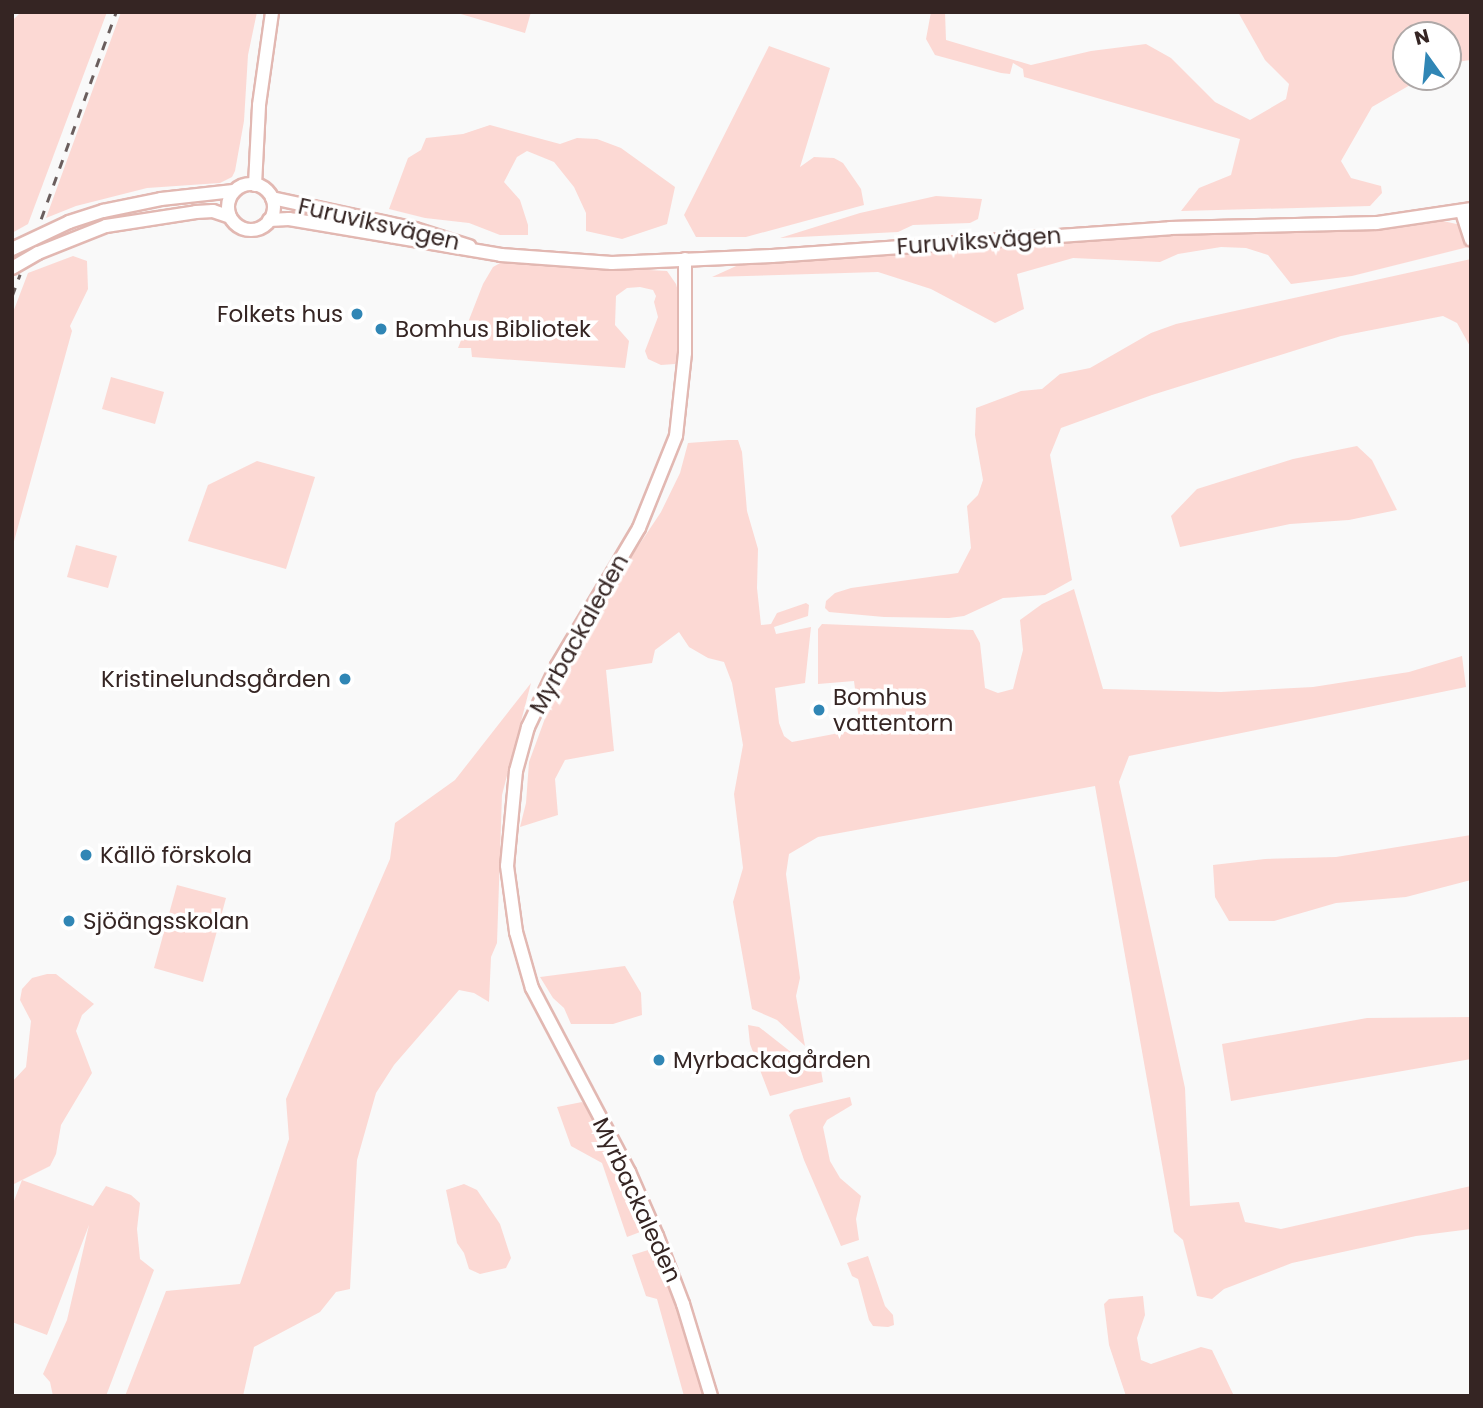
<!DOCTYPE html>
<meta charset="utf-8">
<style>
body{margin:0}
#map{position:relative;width:1483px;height:1408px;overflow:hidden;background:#f9f9f9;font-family:Poppins,sans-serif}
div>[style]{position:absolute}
.green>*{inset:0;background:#fcd9d4}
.roads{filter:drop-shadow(2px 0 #e2b8b2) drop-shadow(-2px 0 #e2b8b2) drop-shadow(0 2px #e2b8b2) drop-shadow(0 -2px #e2b8b2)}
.secondary>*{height:12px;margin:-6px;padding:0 6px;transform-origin:6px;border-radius:6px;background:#fff}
.secondary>.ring{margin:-6px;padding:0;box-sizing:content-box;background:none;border:12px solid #fff;border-radius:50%}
.rail>*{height:2.5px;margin-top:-1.25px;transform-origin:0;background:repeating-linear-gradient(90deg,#6a5e5d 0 9px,transparent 0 18px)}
.dots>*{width:19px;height:19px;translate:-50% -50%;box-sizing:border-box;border:4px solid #fff;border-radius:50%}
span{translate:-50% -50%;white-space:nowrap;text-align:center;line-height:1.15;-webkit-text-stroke:7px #fff;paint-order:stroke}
.street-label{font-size:23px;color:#352523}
.poi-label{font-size:23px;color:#352523}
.right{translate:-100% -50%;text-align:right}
.left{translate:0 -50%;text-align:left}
.frame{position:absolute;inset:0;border:14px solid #352523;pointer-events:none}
.north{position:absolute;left:1392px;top:21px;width:70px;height:70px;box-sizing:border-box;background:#fff;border:2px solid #aea8a7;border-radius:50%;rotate:345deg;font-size:19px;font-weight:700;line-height:28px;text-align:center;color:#352523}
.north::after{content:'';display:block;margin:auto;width:24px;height:32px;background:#3086b5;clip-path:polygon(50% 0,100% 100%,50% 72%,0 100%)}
</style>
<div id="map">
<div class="green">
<div style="clip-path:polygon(21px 12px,107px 12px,28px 224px,12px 233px,12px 21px)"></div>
<div style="clip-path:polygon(121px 12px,257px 12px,248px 55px,244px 121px,235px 171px,232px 177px,220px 183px,147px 188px,76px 206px,46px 218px)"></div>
<div style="clip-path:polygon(454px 12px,531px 12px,525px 33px)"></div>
<div style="clip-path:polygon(931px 12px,945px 12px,946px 40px,1031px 65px,1091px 51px,1146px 44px,1171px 58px,1215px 102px,1250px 120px,1286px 99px,1289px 84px,1265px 60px,1238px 12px,1471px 12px,1471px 60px,1448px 63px,1448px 35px,1406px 35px,1406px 77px,1424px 77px,1372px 107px,1341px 161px,1351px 178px,1381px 186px,1382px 193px,1370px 206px,1181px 211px,1199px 188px,1231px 175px,1240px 139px,1024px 77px,1023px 69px,1013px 63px,1010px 74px,1001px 73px,935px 55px,926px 39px)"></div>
<div style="clip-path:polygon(769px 46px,830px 68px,800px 167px,814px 157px,834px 158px,843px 163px,861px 189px,864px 205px,746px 237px,696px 237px,684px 215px)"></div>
<div style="clip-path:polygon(490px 125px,560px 144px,577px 138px,597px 139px,621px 148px,675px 187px,667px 224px,622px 239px,586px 231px,586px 213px,574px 187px,554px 162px,527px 151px,517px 157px,504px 182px,520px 200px,528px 225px,528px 235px,500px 235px,469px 223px,425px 218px,389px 209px,408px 158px,421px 150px,426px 138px,463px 134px)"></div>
<div style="clip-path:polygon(936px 196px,982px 199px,978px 219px,970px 223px,913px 225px,898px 232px,780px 238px,860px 213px)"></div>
<div style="clip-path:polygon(1443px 221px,1461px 225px,1468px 247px,1352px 276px,1291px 284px,1268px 255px,1246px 248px,1221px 247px,1178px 254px,1160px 262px,1073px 258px,1017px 274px,1024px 309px,995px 323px,931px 289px,878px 272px,712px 277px,745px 262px,986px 246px,1018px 248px,1066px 244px,1078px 239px,1220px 229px,1372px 228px)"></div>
<div style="clip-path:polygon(73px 256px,87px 261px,88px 289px,70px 326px,72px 331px,13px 545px,12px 315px,28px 273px)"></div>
<div style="clip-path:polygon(1471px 259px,1471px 348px,1457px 323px,1443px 316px,1341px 336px,1152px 395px,1061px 428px,1050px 455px,1072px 580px,1045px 595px,1003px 598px,964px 616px,949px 618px,884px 617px,829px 612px,825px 608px,826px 601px,835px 593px,851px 588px,958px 573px,971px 548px,967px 506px,978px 495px,983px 480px,975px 435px,976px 408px,1021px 391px,1042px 389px,1060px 374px,1090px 368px,1151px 333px,1176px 324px)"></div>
<div style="clip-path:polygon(502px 262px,667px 271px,676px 284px,679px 295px,681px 357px,675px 364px,661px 365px,648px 359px,645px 351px,658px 317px,654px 302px,656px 296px,653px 290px,640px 287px,627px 288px,616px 296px,615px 325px,629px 341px,625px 368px,472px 357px,471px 348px,458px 348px,483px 284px,493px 267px)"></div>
<div style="clip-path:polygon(111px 377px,164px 392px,155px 424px,102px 409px)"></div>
<div style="clip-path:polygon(728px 440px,738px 440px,742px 452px,747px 511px,758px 549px,757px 588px,761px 625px,771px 624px,777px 613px,806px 603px,809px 605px,808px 616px,774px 627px,776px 634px,811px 627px,805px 683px,775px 688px,779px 723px,784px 736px,792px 742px,860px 729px,854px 681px,818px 684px,818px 629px,822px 624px,973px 630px,980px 643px,985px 688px,998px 693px,1013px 689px,1023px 650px,1020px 620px,1042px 604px,1074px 589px,1103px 689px,1221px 692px,1313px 687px,1409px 672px,1462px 656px,1466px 687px,1129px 756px,1119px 782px,1185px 1088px,1190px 1206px,1239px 1202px,1245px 1222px,1281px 1229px,1471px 1186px,1471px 1229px,1416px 1236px,1292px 1263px,1224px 1289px,1212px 1299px,1197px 1296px,1183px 1240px,1174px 1232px,1095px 786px,818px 837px,789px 854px,786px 874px,800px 978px,796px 996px,805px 1046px,777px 1020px,752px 1009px,733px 902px,743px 868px,734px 794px,743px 745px,732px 683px,724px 662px,708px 658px,689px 647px,679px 632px,655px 650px,652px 663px,606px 670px,614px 751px,565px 760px,555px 779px,558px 815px,520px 827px,526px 803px,529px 762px,562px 672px,615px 581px,661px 512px,680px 473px,688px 443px)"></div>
<div style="clip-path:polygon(1357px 446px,1372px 460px,1397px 510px,1349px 520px,1290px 524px,1180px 547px,1171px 516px,1197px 489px,1293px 459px)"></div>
<div style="clip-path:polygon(257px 461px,315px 477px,286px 569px,188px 541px,208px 485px)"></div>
<div style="clip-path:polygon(76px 545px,117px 556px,108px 588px,67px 577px)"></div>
<div style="clip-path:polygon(531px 683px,502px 795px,497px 943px,491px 957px,489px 1002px,474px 993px,459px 990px,394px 1065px,376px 1093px,357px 1160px,350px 1289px,336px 1292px,320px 1312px,254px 1347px,243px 1396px,125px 1396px,166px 1291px,240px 1284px,289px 1139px,286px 1099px,390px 859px,395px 823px,455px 780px)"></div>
<div style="clip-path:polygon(1471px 835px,1471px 880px,1406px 897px,1336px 903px,1274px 921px,1229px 921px,1215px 897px,1213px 865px,1265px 859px,1336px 857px)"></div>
<div style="clip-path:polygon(177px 885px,226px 898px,203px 982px,154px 968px)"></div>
<div style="clip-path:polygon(625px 966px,641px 993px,642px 1015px,613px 1024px,571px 1024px,564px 1008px,553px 998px,540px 977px)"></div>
<div style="clip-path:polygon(47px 974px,56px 974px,94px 1004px,82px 1015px,76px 1031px,92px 1073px,61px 1125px,56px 1154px,50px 1166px,12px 1185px,12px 1082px,26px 1067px,31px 1021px,20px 1000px,22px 989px,32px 978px)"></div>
<div style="clip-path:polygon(1471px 1017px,1471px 1059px,1231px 1101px,1222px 1044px,1367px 1018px)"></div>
<div style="clip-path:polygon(748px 1025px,759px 1027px,796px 1056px,819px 1058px,823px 1082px,770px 1096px,750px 1044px)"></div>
<div style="clip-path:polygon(850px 1097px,852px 1105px,827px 1120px,823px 1127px,830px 1161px,840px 1178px,861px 1196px,856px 1219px,859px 1240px,841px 1246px,804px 1160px,789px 1115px,794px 1110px)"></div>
<div style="clip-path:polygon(582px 1102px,597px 1119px,648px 1229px,627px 1237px,602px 1163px,571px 1146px,557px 1107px)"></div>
<div style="clip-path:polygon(22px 1180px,93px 1206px,106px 1186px,131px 1195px,140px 1203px,137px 1229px,140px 1259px,154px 1270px,106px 1396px,53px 1396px,50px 1382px,43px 1374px,67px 1320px,89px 1225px,47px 1335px,12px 1322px,12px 1206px)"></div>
<div style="clip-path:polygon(464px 1184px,477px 1190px,500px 1224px,511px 1258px,506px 1268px,480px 1274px,469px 1269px,464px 1253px,457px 1243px,446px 1190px)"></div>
<div style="clip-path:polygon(658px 1247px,670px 1282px,705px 1396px,684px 1396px,657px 1299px,646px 1296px,632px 1255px)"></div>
<div style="clip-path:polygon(868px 1256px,885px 1306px,893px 1315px,894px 1325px,888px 1327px,873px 1326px,869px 1320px,858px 1279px,852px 1276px,847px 1263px)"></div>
<div style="clip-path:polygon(1143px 1296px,1145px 1315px,1137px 1338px,1141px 1360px,1151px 1364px,1201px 1347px,1212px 1350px,1234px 1396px,1126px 1396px,1109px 1345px,1104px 1304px,1109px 1299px)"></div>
</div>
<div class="roads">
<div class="secondary">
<div class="ring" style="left:228px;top:184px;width:34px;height:34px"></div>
<div style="left:255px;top:185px;width:80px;rotate:-87.1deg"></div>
<div style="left:259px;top:105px;width:94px;rotate:-82deg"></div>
<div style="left:272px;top:198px;width:146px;rotate:12.2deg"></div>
<div style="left:415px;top:229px;width:57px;rotate:17.5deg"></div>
<div style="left:1462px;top:212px;width:29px;rotate:72deg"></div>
<div style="left:269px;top:220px;width:20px;rotate:-3deg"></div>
<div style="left:289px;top:219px;width:215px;rotate:9.6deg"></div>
<div style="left:501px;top:255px;width:111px;rotate:4.1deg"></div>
<div style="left:612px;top:263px;width:160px;rotate:-2.5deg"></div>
<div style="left:772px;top:256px;width:399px;rotate:-4deg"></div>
<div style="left:1170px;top:228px;width:207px;rotate:-1.4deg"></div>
<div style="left:1377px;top:223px;width:95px;rotate:-8.5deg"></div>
<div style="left:12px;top:249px;width:63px;rotate:-25.3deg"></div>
<div style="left:69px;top:222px;width:36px;rotate:-18deg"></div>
<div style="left:103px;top:211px;width:59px;rotate:-11.7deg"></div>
<div style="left:161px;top:199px;width:73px;rotate:-6.3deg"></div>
<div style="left:685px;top:259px;width:94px;rotate:90deg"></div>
<div style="left:685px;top:353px;width:83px;rotate:96.2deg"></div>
<div style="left:676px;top:436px;width:99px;rotate:111.9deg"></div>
<div style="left:639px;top:528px;width:161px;rotate:120.7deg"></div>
<div style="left:557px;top:666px;width:68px;rotate:115.4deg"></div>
<div style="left:528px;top:727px;width:46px;rotate:105.3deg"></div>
<div style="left:516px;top:771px;width:95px;rotate:95.4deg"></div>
<div style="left:507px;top:866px;width:67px;rotate:82.2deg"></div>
<div style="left:516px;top:932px;width:58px;rotate:74.1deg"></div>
<div style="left:532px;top:988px;width:208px;rotate:62.2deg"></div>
<div style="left:629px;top:1172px;width:70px;rotate:66.4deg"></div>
<div style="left:657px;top:1236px;width:73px;rotate:69.1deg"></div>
<div style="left:683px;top:1304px;width:96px;rotate:73.1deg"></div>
<div style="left:12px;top:268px;width:30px;rotate:-30deg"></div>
<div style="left:38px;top:253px;width:73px;rotate:-21.7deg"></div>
<div style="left:106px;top:226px;width:91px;rotate:-8.8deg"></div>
<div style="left:196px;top:212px;width:17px;rotate:-3deg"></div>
<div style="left:213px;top:211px;width:18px;rotate:19deg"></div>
</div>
</div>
<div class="rail">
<div style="left:41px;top:219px;width:220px;rotate:-70.1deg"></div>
<div style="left:12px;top:296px;width:23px;rotate:-70deg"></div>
</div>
<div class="dots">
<div style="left:357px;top:314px;background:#3086b5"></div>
<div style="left:381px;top:329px;background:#3086b5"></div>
<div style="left:345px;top:679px;background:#3086b5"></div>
<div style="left:819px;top:710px;background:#3086b5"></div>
<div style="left:86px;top:855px;background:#3086b5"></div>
<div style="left:69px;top:921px;background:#3086b5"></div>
<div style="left:659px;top:1060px;background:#3086b5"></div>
</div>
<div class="street-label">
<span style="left:379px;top:224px;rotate:13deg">Furuviksvägen</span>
<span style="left:979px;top:241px;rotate:-4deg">Furuviksvägen</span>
<span style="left:579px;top:634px;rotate:-61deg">Myrbackaleden</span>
<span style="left:637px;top:1200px;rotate:65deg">Myrbackaleden</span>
</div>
<div class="poi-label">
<span class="right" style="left:343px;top:314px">Folkets hus</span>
<span class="left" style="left:395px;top:329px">Bomhus Bibliotek</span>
<span class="right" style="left:331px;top:679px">Kristinelundsgården</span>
<span class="left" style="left:833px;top:710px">Bomhus<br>vattentorn</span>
<span class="left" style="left:100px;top:855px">Källö förskola</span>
<span class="left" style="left:83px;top:921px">Sjöängsskolan</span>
<span class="left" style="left:673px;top:1060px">Myrbackagården</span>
</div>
<div class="frame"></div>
<div class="north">N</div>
</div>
